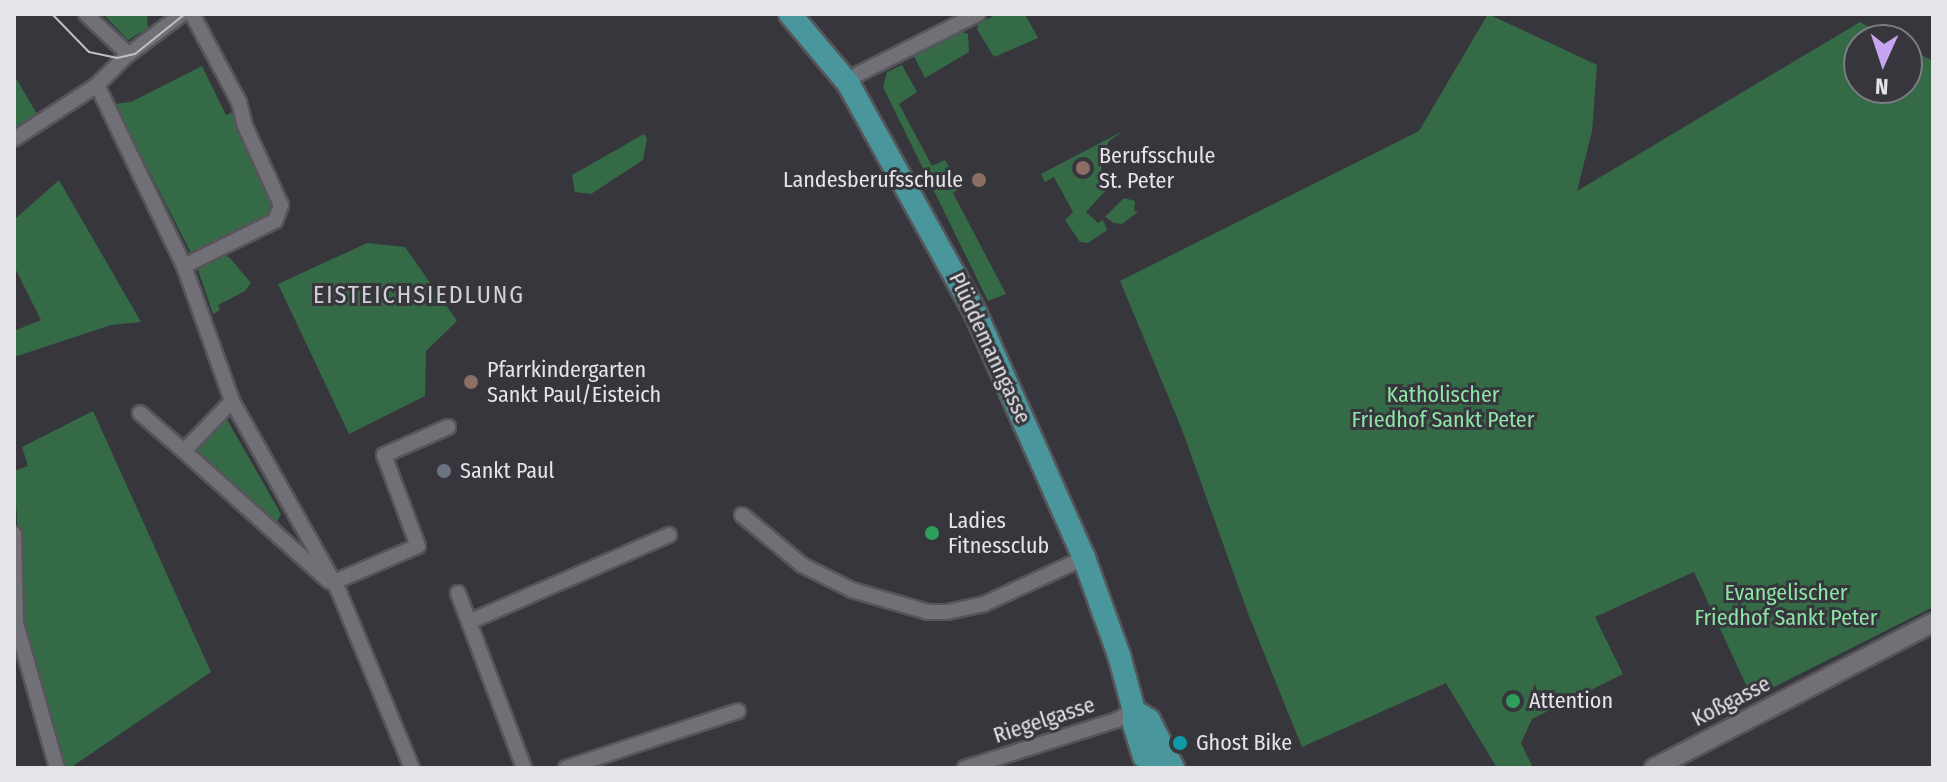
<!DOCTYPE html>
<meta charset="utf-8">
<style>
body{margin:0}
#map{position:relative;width:1947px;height:782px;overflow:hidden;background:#36363c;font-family:"Fira Sans Condensed",sans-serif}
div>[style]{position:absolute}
.green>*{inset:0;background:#346b46}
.roads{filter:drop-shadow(2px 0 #56555a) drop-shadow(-2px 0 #56555a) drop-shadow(0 2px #56555a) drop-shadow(0 -2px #56555a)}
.street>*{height:14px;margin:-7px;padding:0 7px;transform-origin:7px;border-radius:7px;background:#717077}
.secondary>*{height:18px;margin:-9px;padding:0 9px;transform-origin:9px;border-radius:9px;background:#717077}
.primary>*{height:22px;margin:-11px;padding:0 11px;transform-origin:11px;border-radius:11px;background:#49979d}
.tram>*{height:2px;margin:-1px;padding:0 1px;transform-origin:1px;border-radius:1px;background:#c0c0c4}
.dots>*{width:22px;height:22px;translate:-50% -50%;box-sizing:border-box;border:4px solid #36363c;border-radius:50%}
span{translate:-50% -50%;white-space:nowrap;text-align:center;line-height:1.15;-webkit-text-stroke:6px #36363c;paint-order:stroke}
.poi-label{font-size:22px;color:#e5e5e9}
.left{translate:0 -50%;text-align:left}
.right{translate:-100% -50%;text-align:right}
.street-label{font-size:22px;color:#e5e5e9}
.park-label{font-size:22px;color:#8ce4a5}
.neighbourhood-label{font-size:24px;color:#d2d1d9;letter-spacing:2px}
.frame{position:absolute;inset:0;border:16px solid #e5e5e9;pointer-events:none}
.north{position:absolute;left:1843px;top:24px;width:80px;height:80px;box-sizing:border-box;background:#36363c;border:2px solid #7c7c81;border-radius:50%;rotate:183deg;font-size:22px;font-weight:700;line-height:32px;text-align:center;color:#e5e5e9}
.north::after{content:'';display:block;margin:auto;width:28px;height:36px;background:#c6a6f0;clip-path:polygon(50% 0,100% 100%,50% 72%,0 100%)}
</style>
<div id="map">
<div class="green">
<div style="clip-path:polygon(103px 14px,147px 14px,148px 28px,128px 40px)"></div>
<div style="clip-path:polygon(997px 14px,1025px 14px,1038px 38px,994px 57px,977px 29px,978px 24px)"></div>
<div style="clip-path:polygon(1488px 14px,1597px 65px,1592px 131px,1577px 191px,1860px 22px,1891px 40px,1859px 40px,1859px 88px,1907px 88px,1907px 48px,1933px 61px,1933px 607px,1752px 698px,1694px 572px,1595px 617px,1623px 674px,1532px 719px,1521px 743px,1533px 768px,1497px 768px,1446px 683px,1302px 747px,1249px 616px,1181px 427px,1120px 281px,1419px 131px)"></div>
<div style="clip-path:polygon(962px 32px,968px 34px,969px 52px,925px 78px,914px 56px)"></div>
<div style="clip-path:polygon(902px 65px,917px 92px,899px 104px,932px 166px,945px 160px,960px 188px,953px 193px,1006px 294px,988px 301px,883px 87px,887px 72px)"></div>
<div style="clip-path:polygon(202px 66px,226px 115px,235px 111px,240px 138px,277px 207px,276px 213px,193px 257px,115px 104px,131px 102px)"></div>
<div style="clip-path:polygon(14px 75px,41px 121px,14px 139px)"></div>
<div style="clip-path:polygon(1123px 131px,1109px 141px,1103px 154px,1101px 168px,1107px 189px,1086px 212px,1098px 223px,1103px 220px,1107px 230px,1088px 243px,1080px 242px,1065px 220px,1073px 212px,1054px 177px,1045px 182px,1041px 174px)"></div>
<div style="clip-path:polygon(644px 134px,647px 138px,643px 160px,591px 194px,575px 192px,572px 175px)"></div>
<div style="clip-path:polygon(59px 180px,141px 322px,111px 325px,14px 357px,14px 331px,41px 320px,14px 266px,14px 220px)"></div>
<div style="clip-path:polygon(1124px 198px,1135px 201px,1134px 211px,1138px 212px,1122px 224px,1114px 223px,1105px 217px)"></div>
<div style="clip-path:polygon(367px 243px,405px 247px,457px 321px,426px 351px,425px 396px,349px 434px,278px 284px)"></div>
<div style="clip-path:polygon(221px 255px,229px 257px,251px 283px,245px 291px,218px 305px,220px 310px,213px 314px,198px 270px)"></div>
<div style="clip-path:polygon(93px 411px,211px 672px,70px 768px,64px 768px,23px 620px,14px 471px,28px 466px,22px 447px)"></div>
<div style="clip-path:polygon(226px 418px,281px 514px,275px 526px,197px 454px,198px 446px)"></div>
</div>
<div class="roads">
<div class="street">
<div style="left:86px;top:14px;width:58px;rotate:43.6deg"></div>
<div style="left:848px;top:83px;width:13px;rotate:-42deg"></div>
<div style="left:858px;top:74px;width:134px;rotate:-26.6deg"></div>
<div style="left:97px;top:85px;width:201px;rotate:64.3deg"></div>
<div style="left:184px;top:266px;width:143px;rotate:70.4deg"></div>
<div style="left:232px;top:401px;width:219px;rotate:60.7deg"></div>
<div style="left:339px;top:592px;width:191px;rotate:67.5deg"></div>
<div style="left:14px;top:139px;width:99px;rotate:-33deg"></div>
<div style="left:97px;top:85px;width:40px;rotate:-45deg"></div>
<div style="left:125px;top:57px;width:71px;rotate:-37deg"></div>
<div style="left:184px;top:266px;width:102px;rotate:-26.3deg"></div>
<div style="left:275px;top:221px;width:17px;rotate:-69deg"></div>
<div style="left:281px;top:205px;width:87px;rotate:-114.5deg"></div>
<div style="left:245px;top:126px;width:25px;rotate:-104deg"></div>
<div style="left:239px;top:102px;width:100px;rotate:-118.1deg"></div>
<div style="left:232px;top:401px;width:69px;rotate:133.8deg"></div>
<div style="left:184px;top:451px;width:195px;rotate:41.9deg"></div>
<div style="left:140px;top:413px;width:58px;rotate:40.8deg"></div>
<div style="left:742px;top:515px;width:78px;rotate:39.8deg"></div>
<div style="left:802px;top:565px;width:56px;rotate:26.6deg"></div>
<div style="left:852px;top:590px;width:79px;rotate:16.1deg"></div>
<div style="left:928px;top:612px;width:19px"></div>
<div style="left:947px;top:612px;width:38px;rotate:-12deg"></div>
<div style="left:984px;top:604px;width:110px;rotate:-24.7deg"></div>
<div style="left:14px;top:534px;width:89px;rotate:88.7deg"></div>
<div style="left:16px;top:623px;width:151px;rotate:74.2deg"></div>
<div style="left:334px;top:582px;width:91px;rotate:-23.2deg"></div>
<div style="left:418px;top:546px;width:97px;rotate:-110.5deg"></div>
<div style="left:384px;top:455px;width:70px;rotate:-23.6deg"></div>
<div style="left:458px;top:593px;width:187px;rotate:69.3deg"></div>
<div style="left:471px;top:621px;width:216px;rotate:-23.5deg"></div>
<div style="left:566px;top:768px;width:181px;rotate:-18.3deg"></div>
<div style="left:965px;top:768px;width:159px;rotate:-17.5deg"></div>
<div style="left:1117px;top:720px;width:19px;rotate:-28deg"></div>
</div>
<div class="secondary">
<div style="left:1654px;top:768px;width:314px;rotate:-27.5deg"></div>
</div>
<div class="primary">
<div style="left:790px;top:14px;width:90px;rotate:50deg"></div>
<div style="left:848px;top:83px;width:264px;rotate:61deg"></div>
<div style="left:976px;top:314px;width:267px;rotate:66.1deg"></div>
<div style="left:1084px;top:558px;width:103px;rotate:70.2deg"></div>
<div style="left:1119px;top:655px;width:58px;rotate:75deg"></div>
<div style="left:1134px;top:711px;width:13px;rotate:90deg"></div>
<div style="left:1134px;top:724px;width:34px;rotate:73deg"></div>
<div style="left:1144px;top:756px;width:15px;rotate:53deg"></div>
<div style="left:1134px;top:711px;width:17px;rotate:31deg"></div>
<div style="left:1149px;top:720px;width:54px;rotate:63.4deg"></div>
</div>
</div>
<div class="tram">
<div style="left:52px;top:14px;width:53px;rotate:45.8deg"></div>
<div style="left:89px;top:52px;width:29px;rotate:12deg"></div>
<div style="left:117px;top:58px;width:18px;rotate:-13deg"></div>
<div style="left:135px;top:54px;width:64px;rotate:-38.7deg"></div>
</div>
<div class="dots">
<div style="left:1083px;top:168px;background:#8d6e63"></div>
<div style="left:979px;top:180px;background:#8d6e63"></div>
<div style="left:471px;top:382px;background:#8d6e63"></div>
<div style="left:444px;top:471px;background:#6b7280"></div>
<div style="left:932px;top:533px;background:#2e9e5b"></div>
<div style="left:1513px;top:701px;background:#2e9e5b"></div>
<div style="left:1180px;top:743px;background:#0f9aa8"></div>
</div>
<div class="poi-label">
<span class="left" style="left:1099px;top:168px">Berufsschule<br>St. Peter</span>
<span class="right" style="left:963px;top:180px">Landesberufsschule</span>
<span class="left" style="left:487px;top:382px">Pfarrkindergarten<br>Sankt Paul/Eisteich</span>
<span class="left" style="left:460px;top:471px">Sankt Paul</span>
<span class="left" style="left:948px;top:533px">Ladies<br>Fitnessclub</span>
<span class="left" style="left:1529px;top:701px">Attention</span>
<span class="left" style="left:1196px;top:743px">Ghost Bike</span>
</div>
<div class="street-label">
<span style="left:990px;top:348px;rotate:65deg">Plüddemanngasse</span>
<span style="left:1731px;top:701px;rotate:-27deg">Koßgasse</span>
<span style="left:1044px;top:720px;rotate:-18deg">Riegelgasse</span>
</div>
<div class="park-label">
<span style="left:1443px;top:407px">Katholischer<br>Friedhof Sankt Peter</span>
<span style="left:1786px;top:605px">Evangelischer<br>Friedhof Sankt Peter</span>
</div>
<div class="neighbourhood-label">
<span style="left:419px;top:296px">EISTEICHSIEDLUNG</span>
</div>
<div class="frame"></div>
<div class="north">N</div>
</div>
